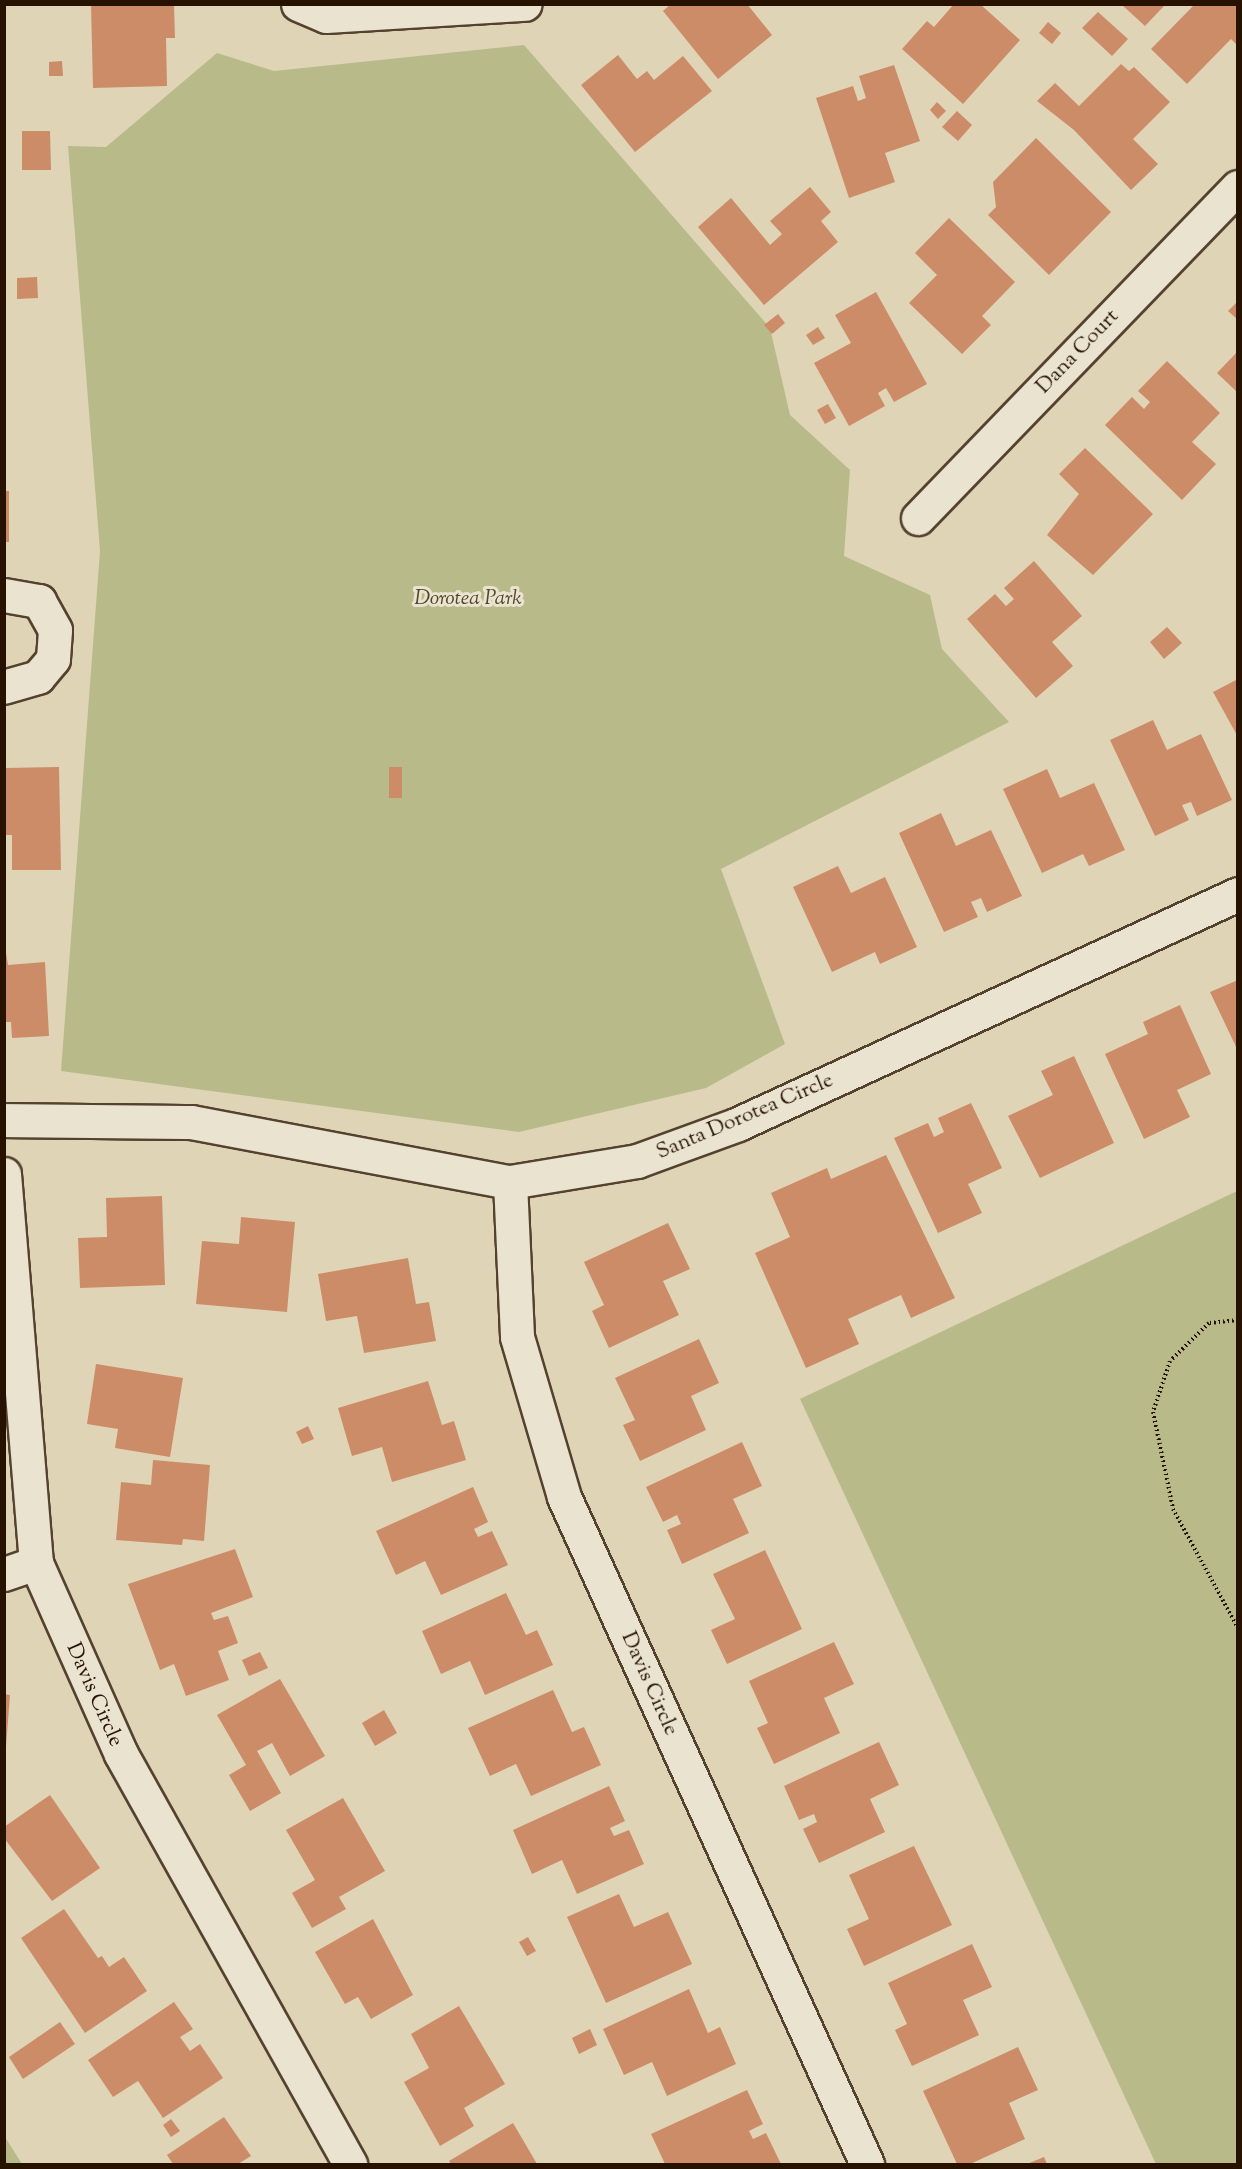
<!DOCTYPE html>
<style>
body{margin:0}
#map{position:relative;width:1242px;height:2169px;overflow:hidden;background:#dfd4b6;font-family:"Sorts Mill Goudy",serif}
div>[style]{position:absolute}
.green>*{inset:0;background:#b8bb89}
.building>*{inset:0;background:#cd8c68}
.path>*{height:4px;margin-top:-2px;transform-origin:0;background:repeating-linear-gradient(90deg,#271200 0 1.5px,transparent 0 4.5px)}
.roads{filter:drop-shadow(2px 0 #55422e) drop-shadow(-2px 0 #55422e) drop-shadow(0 2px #55422e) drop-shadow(0 -2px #55422e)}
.minor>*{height:33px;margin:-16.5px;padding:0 16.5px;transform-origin:16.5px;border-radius:16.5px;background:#eae3d0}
span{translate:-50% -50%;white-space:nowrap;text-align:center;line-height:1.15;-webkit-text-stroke:6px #eae3d0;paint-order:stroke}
.street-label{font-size:21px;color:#271200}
.park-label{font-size:21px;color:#524529;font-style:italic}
.frame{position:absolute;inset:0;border:6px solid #271200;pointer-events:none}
</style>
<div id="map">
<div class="green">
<div style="clip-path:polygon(524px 45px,770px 328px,790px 415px,850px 470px,844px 556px,930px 595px,942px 649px,1009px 722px,721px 869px,785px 1044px,706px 1088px,519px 1132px,61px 1071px,100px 551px,68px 146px,106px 147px,217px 53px,274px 71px)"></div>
<div style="clip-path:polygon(1237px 1191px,1237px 2164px,1156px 2164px,800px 1399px)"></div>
<div style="clip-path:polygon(5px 2137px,22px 2164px,5px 2164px)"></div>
</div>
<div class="building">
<div style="clip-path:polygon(91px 4px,174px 4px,175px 38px,166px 38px,167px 86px,93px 88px)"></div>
<div style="clip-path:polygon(671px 4px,747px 4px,772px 35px,718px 79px,663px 11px)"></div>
<div style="clip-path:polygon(954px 4px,980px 4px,1020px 40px,963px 104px,902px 49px,927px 21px,934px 27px)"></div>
<div style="clip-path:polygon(1121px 4px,1162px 4px,1164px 6px,1145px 26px)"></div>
<div style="clip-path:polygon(1195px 4px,1238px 4px,1238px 46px,1231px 39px,1187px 84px,1151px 49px)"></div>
<div style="clip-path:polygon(1098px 12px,1128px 39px,1112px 56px,1082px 28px)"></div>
<div style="clip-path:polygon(1048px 22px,1061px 33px,1052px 44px,1039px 33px)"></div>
<div style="clip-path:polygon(618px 55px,637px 79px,647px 71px,654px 80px,683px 56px,712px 91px,635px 152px,581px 85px)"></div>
<div style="clip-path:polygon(62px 61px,63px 76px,49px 76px,49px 62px)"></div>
<div style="clip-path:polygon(1121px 64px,1129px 71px,1134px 67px,1170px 102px,1133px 139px,1158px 164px,1131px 190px,1074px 130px,1037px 101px,1055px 83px,1079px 106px)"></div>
<div style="clip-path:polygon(894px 65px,920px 141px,885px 153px,895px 182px,849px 198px,816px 98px,853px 86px,858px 101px,866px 98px,859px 76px)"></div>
<div style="clip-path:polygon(937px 102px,946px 111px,938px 119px,930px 110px)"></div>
<div style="clip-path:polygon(957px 111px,972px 125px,958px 141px,942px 127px)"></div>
<div style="clip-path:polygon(22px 131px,50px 131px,51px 170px,22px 170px)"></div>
<div style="clip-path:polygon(1036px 138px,1111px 212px,1049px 275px,988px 215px,996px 207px,993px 182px)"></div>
<div style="clip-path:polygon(810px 187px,831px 212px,821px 221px,838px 242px,764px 305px,698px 227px,731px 198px,770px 245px,782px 234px,770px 221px)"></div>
<div style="clip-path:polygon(949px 218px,1015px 282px,982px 316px,991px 325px,962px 354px,909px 303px,937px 275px,915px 253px)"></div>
<div style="clip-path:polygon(37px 277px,38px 298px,17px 299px,17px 278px)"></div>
<div style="clip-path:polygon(876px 292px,927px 384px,894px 402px,886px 388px,878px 393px,885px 406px,849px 426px,814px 363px,851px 343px,835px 315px)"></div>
<div style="clip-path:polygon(1238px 301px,1238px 320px,1228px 311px)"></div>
<div style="clip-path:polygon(778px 314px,785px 323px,772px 334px,764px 325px)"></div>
<div style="clip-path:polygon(818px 327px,825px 338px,813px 345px,806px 335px)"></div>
<div style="clip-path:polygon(1238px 351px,1238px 393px,1217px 373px)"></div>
<div style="clip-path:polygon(1167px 361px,1220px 413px,1192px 442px,1216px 464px,1182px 500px,1105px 425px,1132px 397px,1144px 409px,1150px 402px,1138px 391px)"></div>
<div style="clip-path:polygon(828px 404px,836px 418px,825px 424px,817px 410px)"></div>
<div style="clip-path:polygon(1085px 448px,1153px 514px,1093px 575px,1047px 535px,1079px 494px,1059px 474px)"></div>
<div style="clip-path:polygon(4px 491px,9px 491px,9px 542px,4px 542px)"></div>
<div style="clip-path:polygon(1034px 561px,1082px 616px,1052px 642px,1073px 666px,1036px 698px,967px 619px,995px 594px,1006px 606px,1014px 599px,1004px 588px)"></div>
<div style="clip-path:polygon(1167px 627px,1182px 643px,1164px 659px,1150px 642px)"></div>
<div style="clip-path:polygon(1238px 679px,1238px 737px,1213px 692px)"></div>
<div style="clip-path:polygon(1153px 720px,1167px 750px,1201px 734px,1232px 800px,1197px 816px,1191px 802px,1182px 805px,1189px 820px,1155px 836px,1110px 740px)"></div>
<div style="clip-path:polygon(59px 767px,61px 870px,12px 870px,12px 835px,4px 835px,4px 768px)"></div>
<div style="clip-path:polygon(389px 767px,402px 767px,402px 798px,389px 798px)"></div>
<div style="clip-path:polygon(1047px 769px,1060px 798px,1094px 783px,1125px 850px,1089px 866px,1083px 854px,1042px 873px,1003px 789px)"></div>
<div style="clip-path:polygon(941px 813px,956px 846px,991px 830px,1022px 896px,987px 912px,981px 898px,971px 902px,978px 917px,944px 932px,899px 833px)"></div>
<div style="clip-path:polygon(838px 866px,851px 893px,885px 877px,917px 947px,880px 964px,875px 952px,832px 972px,793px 887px)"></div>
<div style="clip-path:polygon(4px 940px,8px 965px,45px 962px,49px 1036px,12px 1038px,11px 1022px,4px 1022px)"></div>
<div style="clip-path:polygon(1238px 980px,1238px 1051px,1210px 992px)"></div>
<div style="clip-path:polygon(1180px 1005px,1211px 1074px,1177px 1090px,1190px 1117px,1144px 1139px,1105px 1054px,1148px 1034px,1143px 1022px)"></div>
<div style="clip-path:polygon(1074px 1056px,1114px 1143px,1040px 1178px,1008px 1116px,1053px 1095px,1041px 1071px)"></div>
<div style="clip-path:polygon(971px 1103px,1002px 1168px,968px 1184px,982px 1213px,938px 1233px,894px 1138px,928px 1123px,934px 1137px,944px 1132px,938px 1118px)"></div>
<div style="clip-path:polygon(886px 1155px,955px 1298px,911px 1318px,901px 1295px,848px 1319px,859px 1344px,806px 1368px,755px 1253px,790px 1237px,771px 1193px,827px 1168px,831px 1179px)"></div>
<div style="clip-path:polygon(162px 1196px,165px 1285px,80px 1288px,78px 1238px,107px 1237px,106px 1198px)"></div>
<div style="clip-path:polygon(241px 1217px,295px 1222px,287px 1312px,196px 1304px,202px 1241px,239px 1244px)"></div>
<div style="clip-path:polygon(668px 1223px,690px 1269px,663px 1281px,679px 1315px,609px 1348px,592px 1311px,604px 1305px,584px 1262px)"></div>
<div style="clip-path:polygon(408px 1258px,416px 1304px,429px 1302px,436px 1341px,364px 1353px,357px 1316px,326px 1321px,318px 1274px)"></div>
<div style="clip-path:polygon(699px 1339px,719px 1383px,691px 1396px,706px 1430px,640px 1461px,623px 1425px,635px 1420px,615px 1378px)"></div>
<div style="clip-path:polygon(96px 1364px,183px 1378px,170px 1457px,115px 1448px,118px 1429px,87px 1424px)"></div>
<div style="clip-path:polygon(428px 1381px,442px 1425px,454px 1421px,466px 1460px,392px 1482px,382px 1447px,352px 1456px,338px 1408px)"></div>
<div style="clip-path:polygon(308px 1426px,314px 1439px,302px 1444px,296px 1432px)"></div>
<div style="clip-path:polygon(742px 1442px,762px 1486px,733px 1499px,749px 1533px,682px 1564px,667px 1530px,681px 1524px,677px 1515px,663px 1522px,646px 1487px)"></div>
<div style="clip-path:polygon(153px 1460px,210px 1465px,204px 1541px,183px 1539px,182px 1545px,116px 1540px,121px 1482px,151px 1485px)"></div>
<div style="clip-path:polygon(473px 1487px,488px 1522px,474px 1529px,478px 1537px,492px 1531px,508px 1565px,441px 1595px,425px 1561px,396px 1575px,376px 1531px)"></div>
<div style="clip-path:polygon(235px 1549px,253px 1597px,211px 1613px,214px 1620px,228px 1616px,238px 1643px,218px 1651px,229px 1680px,186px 1696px,174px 1664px,160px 1670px,128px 1584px)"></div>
<div style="clip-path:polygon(765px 1550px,802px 1629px,727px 1664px,711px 1630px,735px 1619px,713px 1574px)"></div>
<div style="clip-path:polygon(506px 1593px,526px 1635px,537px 1630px,553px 1665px,485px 1695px,470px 1661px,441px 1674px,422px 1631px)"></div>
<div style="clip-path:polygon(834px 1642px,854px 1684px,824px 1698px,840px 1733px,774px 1764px,757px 1728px,768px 1723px,749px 1681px)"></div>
<div style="clip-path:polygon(260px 1652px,268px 1668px,249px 1676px,242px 1660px)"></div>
<div style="clip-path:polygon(280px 1679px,325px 1756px,290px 1776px,272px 1743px,257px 1751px,281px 1793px,250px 1811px,229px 1775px,246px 1765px,217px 1715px)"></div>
<div style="clip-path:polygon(553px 1690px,572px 1732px,584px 1727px,601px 1765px,531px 1796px,516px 1764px,490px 1776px,468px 1728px)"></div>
<div style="clip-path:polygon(4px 1694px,10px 1695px,6px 1747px,4px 1747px)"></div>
<div style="clip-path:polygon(384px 1710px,397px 1733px,375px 1746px,362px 1723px)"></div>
<div style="clip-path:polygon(879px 1742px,899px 1785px,870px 1799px,885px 1832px,819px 1863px,803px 1829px,817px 1822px,814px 1814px,799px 1820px,784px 1786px)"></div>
<div style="clip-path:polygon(609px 1786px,625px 1821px,610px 1828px,614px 1836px,629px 1830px,644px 1864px,577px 1894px,562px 1860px,532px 1874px,513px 1830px)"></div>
<div style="clip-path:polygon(50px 1795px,100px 1868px,52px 1901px,4px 1838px,4px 1827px)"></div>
<div style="clip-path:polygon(343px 1798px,385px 1871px,339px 1897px,346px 1909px,312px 1928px,292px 1893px,315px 1880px,286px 1830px)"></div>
<div style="clip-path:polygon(914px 1846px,952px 1925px,864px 1966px,847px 1929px,869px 1919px,849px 1875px)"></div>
<div style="clip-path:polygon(619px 1894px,634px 1927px,668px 1912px,692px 1964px,606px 2003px,567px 1917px)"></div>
<div style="clip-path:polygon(64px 1909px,98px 1958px,102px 1956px,109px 1967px,124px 1957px,147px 1991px,85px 2033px,21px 1938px)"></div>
<div style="clip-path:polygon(373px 1919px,413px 1995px,371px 2019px,358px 1997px,345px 2004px,315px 1952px)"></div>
<div style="clip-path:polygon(528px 1937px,536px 1951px,527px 1956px,519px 1942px)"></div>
<div style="clip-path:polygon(972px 1944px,992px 1987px,963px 2000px,979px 2035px,912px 2066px,895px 2030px,907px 2024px,888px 1983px)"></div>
<div style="clip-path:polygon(689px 1989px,708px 2033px,720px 2027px,736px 2064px,667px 2096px,652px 2062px,624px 2075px,603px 2029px)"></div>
<div style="clip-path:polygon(174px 2002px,193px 2029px,180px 2037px,190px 2051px,200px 2044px,223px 2078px,163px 2118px,138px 2081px,113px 2097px,88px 2060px)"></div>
<div style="clip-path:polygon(459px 2006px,505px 2084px,464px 2108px,474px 2126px,440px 2146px,404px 2082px,429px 2068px,411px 2034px)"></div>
<div style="clip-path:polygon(60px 2022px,75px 2044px,23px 2079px,9px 2057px)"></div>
<div style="clip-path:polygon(590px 2029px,597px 2045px,579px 2054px,572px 2038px)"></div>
<div style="clip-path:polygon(1018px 2047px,1038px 2090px,1009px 2103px,1025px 2139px,970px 2164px,957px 2164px,923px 2091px)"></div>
<div style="clip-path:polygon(747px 2090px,763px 2124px,749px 2131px,753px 2139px,766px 2133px,781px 2164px,665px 2164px,651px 2134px)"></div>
<div style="clip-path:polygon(224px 2117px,251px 2156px,238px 2164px,173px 2164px,167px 2155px)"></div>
<div style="clip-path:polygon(171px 2119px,180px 2131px,171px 2137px,163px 2125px)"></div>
<div style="clip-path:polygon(513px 2123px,537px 2164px,451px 2164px,449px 2161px)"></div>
<div style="clip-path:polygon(1044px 2157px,1047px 2164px,1027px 2164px)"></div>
</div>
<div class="path">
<div style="left:1238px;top:1320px;width:29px;rotate:174deg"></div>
<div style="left:1209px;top:1323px;width:54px;rotate:135.7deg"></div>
<div style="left:1170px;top:1361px;width:54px;rotate:108.4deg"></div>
<div style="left:1153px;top:1412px;width:99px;rotate:78.3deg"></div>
<div style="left:1173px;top:1509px;width:136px;rotate:61.4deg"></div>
</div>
<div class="roads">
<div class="minor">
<div style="left:298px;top:4px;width:30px;rotate:23deg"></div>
<div style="left:326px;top:16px;width:199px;rotate:-3.5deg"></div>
<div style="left:918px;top:518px;width:460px;rotate:-46deg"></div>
<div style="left:4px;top:595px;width:36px;rotate:10deg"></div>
<div style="left:39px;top:601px;width:33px;rotate:61deg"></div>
<div style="left:55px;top:630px;width:29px;rotate:94deg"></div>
<div style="left:53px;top:659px;width:23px;rotate:130deg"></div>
<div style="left:38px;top:677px;width:35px;rotate:164deg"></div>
<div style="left:4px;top:1120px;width:187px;rotate:0.6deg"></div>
<div style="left:191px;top:1122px;width:325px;rotate:10.7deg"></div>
<div style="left:510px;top:1182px;width:129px;rotate:-9.4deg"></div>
<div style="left:637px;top:1161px;width:108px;rotate:-20.1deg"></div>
<div style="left:738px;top:1124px;width:550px;rotate:-24.7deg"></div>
<div style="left:4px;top:1174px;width:390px;rotate:85.3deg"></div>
<div style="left:36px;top:1563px;width:209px;rotate:66deg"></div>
<div style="left:121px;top:1754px;width:470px;rotate:60.8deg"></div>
<div style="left:510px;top:1182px;width:155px;rotate:87.4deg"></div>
<div style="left:517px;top:1337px;width:167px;rotate:73.6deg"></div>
<div style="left:564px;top:1497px;width:733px;rotate:65.57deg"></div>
<div style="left:4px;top:1574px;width:34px;rotate:-19deg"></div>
</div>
</div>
<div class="street-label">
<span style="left:1078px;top:352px;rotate:-46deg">Dana Court</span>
<span style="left:745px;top:1117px;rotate:-23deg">Santa Dorotea Circle</span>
<span style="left:649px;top:1684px;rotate:66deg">Davis Circle</span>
<span style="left:94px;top:1695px;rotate:66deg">Davis Circle</span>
</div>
<div class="park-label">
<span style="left:468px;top:599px">Dorotea Park</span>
</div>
<div class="frame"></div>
</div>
